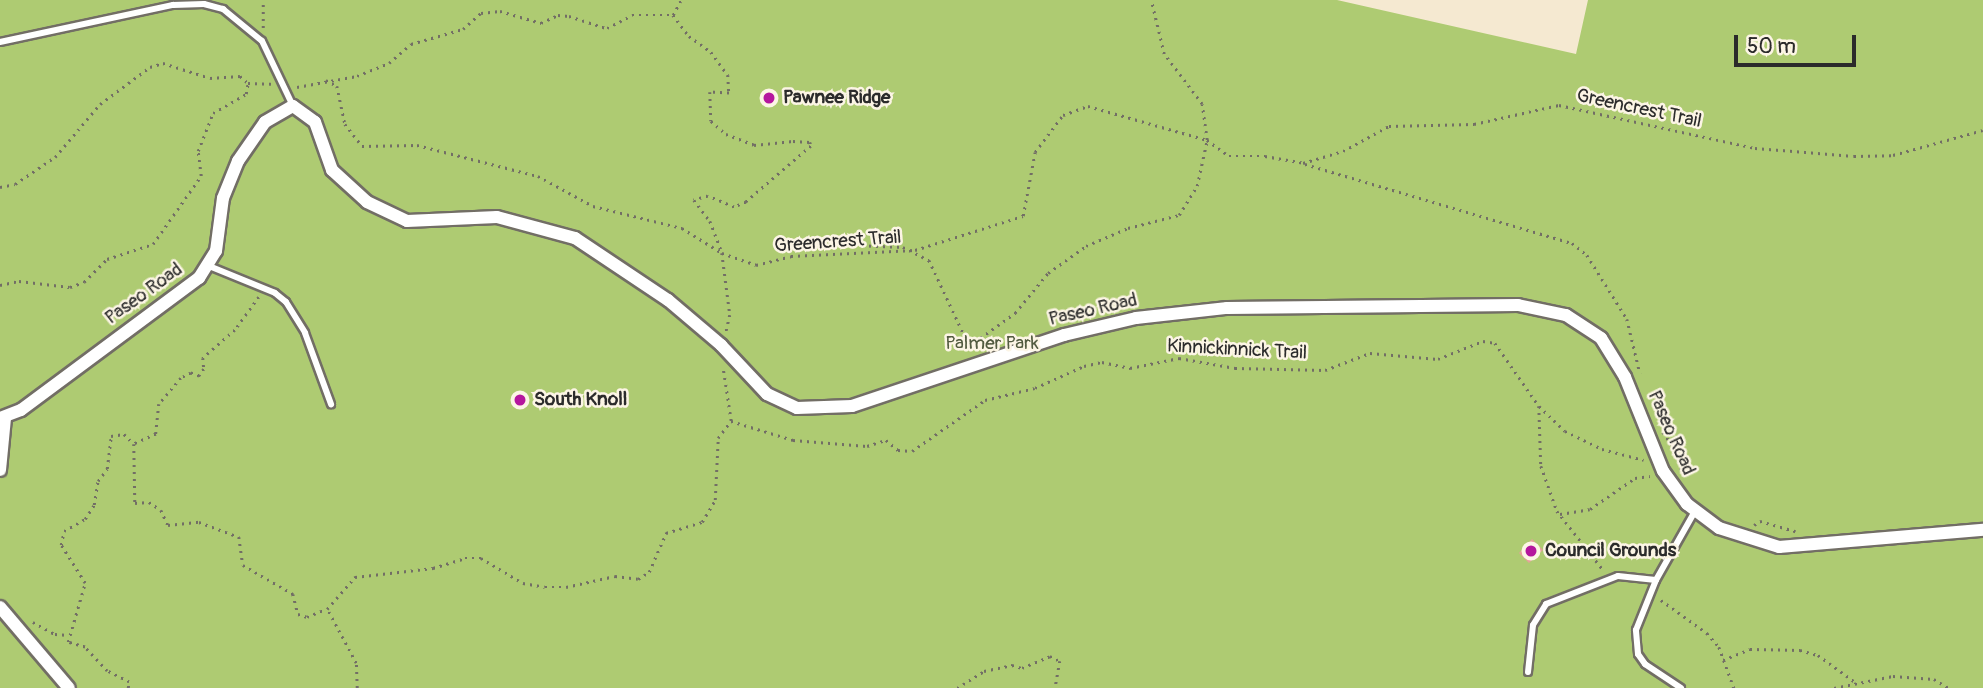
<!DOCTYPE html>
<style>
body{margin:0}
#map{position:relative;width:1983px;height:688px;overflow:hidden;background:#f5e9d1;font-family:Pangolin,sans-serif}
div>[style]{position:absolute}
.green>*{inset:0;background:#aecb72}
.building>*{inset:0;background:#e5a29a}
.path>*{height:2.5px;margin-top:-1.25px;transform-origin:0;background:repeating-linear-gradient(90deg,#726e65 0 2px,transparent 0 7px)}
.roads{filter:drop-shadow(2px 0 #726e65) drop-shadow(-2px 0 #726e65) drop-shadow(0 2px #726e65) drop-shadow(0 -2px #726e65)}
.lane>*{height:6px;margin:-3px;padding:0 3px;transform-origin:3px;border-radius:3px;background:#fff}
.street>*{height:12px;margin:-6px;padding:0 6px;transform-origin:6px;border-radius:6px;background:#fff}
.dots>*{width:19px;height:19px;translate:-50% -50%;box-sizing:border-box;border:4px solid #fcf5e5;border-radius:50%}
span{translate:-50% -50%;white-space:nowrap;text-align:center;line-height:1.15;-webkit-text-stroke:5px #fcf5e5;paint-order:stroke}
.poi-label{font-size:19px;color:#2b2b2b;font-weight:700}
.left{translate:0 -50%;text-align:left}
.street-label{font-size:19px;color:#2b2b2b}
.park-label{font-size:19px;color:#525b40}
.scale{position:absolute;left:1734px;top:35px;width:122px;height:32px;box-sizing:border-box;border:4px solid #2b2b2b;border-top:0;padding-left:9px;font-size:21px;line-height:24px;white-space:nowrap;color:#2b2b2b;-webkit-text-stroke:5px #fcf5e5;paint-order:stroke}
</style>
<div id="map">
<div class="green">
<div style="clip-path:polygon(0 0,1337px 0,1576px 54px,1588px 0,1983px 0,1983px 688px,0 688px)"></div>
</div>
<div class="building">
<div style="clip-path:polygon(1532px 539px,1543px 550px,1529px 563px,1519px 553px)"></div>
</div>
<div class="path">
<div style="left:673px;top:15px;width:17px;rotate:-62deg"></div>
<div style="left:263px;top:28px;width:28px;rotate:-90deg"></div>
<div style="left:326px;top:80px;width:13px;rotate:29deg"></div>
<div style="left:337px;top:86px;width:39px;rotate:78deg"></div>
<div style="left:345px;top:124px;width:28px;rotate:52deg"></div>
<div style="left:362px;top:146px;width:55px;rotate:-1deg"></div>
<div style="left:417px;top:145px;width:125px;rotate:14.4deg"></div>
<div style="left:538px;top:176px;width:63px;rotate:28.6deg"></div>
<div style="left:593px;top:206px;width:92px;rotate:13.9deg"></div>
<div style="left:682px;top:228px;width:47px;rotate:32deg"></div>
<div style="left:722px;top:253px;width:36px;rotate:19deg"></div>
<div style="left:756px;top:265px;width:36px;rotate:-14deg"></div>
<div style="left:791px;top:256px;width:124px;rotate:-2.8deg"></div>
<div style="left:915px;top:250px;width:113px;rotate:-17.5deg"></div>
<div style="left:1023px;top:216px;width:65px;rotate:-79.4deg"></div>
<div style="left:1035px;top:152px;width:46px;rotate:-52.9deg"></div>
<div style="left:1063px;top:115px;width:27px;rotate:-20deg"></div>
<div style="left:1088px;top:106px;width:124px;rotate:15.9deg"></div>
<div style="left:1207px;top:140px;width:27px;rotate:36deg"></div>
<div style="left:1229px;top:156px;width:36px"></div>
<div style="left:1265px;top:156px;width:39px;rotate:10deg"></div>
<div style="left:1303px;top:163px;width:42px;rotate:-16.7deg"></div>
<div style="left:1343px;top:151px;width:52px;rotate:-28.5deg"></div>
<div style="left:1389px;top:126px;width:85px;rotate:-1.3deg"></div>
<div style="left:1474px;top:124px;width:87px;rotate:-12.6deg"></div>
<div style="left:1559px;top:105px;width:201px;rotate:12.4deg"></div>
<div style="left:1755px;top:148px;width:99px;rotate:4.6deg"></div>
<div style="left:1854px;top:156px;width:39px;rotate:-1deg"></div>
<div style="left:1893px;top:155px;width:93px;rotate:-15.5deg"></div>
<div style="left:297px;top:87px;width:61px;rotate:-10.4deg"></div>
<div style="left:357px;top:76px;width:35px;rotate:-22deg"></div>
<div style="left:389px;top:63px;width:29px;rotate:-41deg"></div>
<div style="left:411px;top:44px;width:54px;rotate:-16.1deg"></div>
<div style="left:463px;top:29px;width:24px;rotate:-42deg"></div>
<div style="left:481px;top:13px;width:19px;rotate:-6deg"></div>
<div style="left:500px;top:11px;width:43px;rotate:16.3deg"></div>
<div style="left:541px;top:23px;width:19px;rotate:-25deg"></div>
<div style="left:558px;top:15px;width:11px;rotate:5deg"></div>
<div style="left:569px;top:16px;width:40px;rotate:18deg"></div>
<div style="left:607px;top:28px;width:28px;rotate:-27deg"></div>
<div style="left:632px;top:15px;width:41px"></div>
<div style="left:673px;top:15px;width:26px;rotate:53deg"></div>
<div style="left:689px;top:36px;width:27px;rotate:36deg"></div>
<div style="left:711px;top:52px;width:29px;rotate:54deg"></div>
<div style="left:728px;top:75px;width:18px;rotate:87deg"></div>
<div style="left:729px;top:93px;width:19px;rotate:-177deg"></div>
<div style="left:710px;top:92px;width:29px;rotate:88deg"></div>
<div style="left:711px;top:121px;width:20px;rotate:41deg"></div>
<div style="left:726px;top:134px;width:30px;rotate:21deg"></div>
<div style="left:754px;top:145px;width:39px;rotate:-6deg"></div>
<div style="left:793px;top:141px;width:17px;rotate:3deg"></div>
<div style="left:810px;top:142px;width:4px;rotate:76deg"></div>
<div style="left:811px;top:146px;width:86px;rotate:139.3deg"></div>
<div style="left:746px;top:202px;width:13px;rotate:157deg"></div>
<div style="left:734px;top:207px;width:28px;rotate:-157deg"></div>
<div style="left:708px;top:196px;width:15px;rotate:164deg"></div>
<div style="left:694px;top:200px;width:26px;rotate:53deg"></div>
<div style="left:710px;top:221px;width:34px;rotate:69deg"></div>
<div style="left:722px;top:253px;width:63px;rotate:82.6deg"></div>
<div style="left:730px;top:315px;width:17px;rotate:103deg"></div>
<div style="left:1305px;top:164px;width:278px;rotate:16.5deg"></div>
<div style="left:1572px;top:243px;width:19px;rotate:39deg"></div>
<div style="left:1587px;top:255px;width:75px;rotate:58deg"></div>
<div style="left:1627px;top:319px;width:56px;rotate:76.5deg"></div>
<div style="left:0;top:187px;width:15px;rotate:-11deg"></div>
<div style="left:15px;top:184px;width:48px;rotate:-34deg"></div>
<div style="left:55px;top:157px;width:70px;rotate:-49.7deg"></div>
<div style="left:100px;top:104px;width:62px;rotate:-36.5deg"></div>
<div style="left:150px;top:67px;width:14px;rotate:-17deg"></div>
<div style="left:163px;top:63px;width:49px;rotate:17.7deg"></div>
<div style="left:210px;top:78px;width:30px;rotate:-4deg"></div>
<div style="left:240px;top:76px;width:11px;rotate:41deg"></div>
<div style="left:855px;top:245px;width:48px;rotate:2.4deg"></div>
<div style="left:903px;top:247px;width:29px;rotate:27deg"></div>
<div style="left:929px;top:260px;width:102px;rotate:64.9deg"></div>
<div style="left:0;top:285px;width:19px;rotate:-12deg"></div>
<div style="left:19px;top:281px;width:51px;rotate:6.7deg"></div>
<div style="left:70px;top:287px;width:15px;rotate:-20deg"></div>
<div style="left:84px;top:282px;width:33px;rotate:-45deg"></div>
<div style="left:107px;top:259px;width:48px;rotate:-18.1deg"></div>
<div style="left:153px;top:244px;width:83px;rotate:-54.8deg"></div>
<div style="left:201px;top:176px;width:25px;rotate:-97deg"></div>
<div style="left:198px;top:151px;width:41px;rotate:-68.5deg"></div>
<div style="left:213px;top:113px;width:38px;rotate:-30deg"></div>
<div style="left:246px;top:94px;width:11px;rotate:-80deg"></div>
<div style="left:248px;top:83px;width:23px;rotate:2deg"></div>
<div style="left:259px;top:297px;width:41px;rotate:126deg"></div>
<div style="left:235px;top:330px;width:43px;rotate:138.8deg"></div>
<div style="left:203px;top:358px;width:11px;rotate:85deg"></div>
<div style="left:204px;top:369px;width:9px;rotate:126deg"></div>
<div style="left:199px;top:376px;width:9px;rotate:-159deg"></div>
<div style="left:191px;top:373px;width:11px;rotate:153deg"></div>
<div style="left:181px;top:378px;width:34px;rotate:130deg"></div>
<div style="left:159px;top:404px;width:30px;rotate:96deg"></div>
<div style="left:156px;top:434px;width:24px;rotate:156deg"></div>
<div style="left:134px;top:444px;width:59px;rotate:89deg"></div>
<div style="left:135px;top:503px;width:14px;rotate:-4deg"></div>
<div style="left:149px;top:502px;width:14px;rotate:34deg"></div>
<div style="left:161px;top:510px;width:17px;rotate:65deg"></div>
<div style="left:168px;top:525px;width:31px;rotate:-6deg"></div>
<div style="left:199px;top:522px;width:43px;rotate:20.6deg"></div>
<div style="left:239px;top:537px;width:28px;rotate:82deg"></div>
<div style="left:243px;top:565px;width:58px;rotate:30.1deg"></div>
<div style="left:293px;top:594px;width:21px;rotate:76deg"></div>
<div style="left:298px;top:614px;width:9px;rotate:18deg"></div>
<div style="left:307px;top:617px;width:21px;rotate:-23deg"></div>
<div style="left:969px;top:346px;width:57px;rotate:-35.7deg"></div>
<div style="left:1015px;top:313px;width:52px;rotate:-50.5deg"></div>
<div style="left:1048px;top:273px;width:47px;rotate:-35.4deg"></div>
<div style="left:1086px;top:246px;width:46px;rotate:-23.2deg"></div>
<div style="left:1128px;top:228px;width:53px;rotate:-14.3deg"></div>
<div style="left:1179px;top:215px;width:34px;rotate:-58deg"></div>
<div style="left:1197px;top:186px;width:47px;rotate:-77.7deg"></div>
<div style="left:1207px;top:140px;width:36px;rotate:-98deg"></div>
<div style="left:1202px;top:104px;width:63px;rotate:-127.2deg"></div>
<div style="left:1164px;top:54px;width:56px;rotate:-103.5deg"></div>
<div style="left:1539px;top:406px;width:36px;rotate:44deg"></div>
<div style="left:1565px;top:431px;width:41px;rotate:25.9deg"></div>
<div style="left:1602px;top:449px;width:43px;rotate:14.7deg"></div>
<div style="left:731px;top:421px;width:65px;rotate:17deg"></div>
<div style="left:793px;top:440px;width:74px;rotate:4.6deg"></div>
<div style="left:867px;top:446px;width:20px;rotate:-18deg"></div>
<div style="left:886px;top:440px;width:16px;rotate:40deg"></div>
<div style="left:898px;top:450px;width:14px;rotate:4deg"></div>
<div style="left:912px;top:451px;width:89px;rotate:-34.9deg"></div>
<div style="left:985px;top:400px;width:51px;rotate:-13.5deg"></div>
<div style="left:1035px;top:388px;width:54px;rotate:-24.2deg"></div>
<div style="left:1084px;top:366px;width:18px;rotate:-13deg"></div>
<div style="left:1102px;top:362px;width:29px;rotate:12deg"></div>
<div style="left:1130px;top:368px;width:50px;rotate:-11.5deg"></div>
<div style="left:1179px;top:358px;width:57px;rotate:10.1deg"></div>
<div style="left:1235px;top:368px;width:90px;rotate:1.3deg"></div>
<div style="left:1325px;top:370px;width:48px;rotate:-20.7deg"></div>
<div style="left:1370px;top:353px;width:68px;rotate:5deg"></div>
<div style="left:1438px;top:359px;width:48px;rotate:-21.8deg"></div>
<div style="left:1483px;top:341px;width:12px;rotate:9deg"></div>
<div style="left:1495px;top:343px;width:77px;rotate:55.1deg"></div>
<div style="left:1539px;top:406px;width:60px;rotate:88.1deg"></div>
<div style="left:1541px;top:466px;width:48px;rotate:70.4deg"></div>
<div style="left:1557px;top:511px;width:76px;rotate:51.9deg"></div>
<div style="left:1663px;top:432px;width:37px;rotate:55deg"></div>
<div style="left:1684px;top:462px;width:9px;rotate:111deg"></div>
<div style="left:1560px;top:514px;width:30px;rotate:-9deg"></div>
<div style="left:1590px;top:509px;width:55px;rotate:-34.6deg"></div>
<div style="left:1635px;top:478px;width:15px;rotate:-8deg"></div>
<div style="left:1754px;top:525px;width:7px;rotate:-34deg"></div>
<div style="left:1760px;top:521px;width:37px;rotate:16deg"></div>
<div style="left:1661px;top:600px;width:57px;rotate:35.7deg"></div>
<div style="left:1707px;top:633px;width:18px;rotate:49deg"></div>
<div style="left:1719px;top:647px;width:44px;rotate:69.9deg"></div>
<div style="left:33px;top:622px;width:25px;rotate:29deg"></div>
<div style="left:55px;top:634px;width:14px;rotate:4deg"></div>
<div style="left:1723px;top:660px;width:29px;rotate:-22deg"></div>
<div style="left:1750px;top:649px;width:50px;rotate:1.1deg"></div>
<div style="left:1800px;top:650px;width:19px;rotate:16deg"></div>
<div style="left:1818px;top:655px;width:46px;rotate:36.1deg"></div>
<div style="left:128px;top:688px;width:6px;rotate:-81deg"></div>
<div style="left:129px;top:682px;width:25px;rotate:-153deg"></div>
<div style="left:107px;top:671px;width:33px;rotate:-133deg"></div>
<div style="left:85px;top:647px;width:18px;rotate:-164deg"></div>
<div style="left:68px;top:642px;width:61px;rotate:-73.9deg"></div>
<div style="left:85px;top:583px;width:45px;rotate:-122.3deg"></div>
<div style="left:61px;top:545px;width:14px;rotate:-78deg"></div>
<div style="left:64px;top:531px;width:24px;rotate:-30deg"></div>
<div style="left:85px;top:519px;width:17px;rotate:-57deg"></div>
<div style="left:94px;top:505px;width:24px;rotate:-81deg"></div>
<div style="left:98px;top:481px;width:15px;rotate:-53deg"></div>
<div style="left:107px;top:469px;width:33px;rotate:-83deg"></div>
<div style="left:111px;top:436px;width:13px;rotate:-9deg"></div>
<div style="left:124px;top:434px;width:14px;rotate:45deg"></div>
<div style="left:357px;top:688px;width:25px;rotate:-92deg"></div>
<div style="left:356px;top:663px;width:61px;rotate:-118.2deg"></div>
<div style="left:327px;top:609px;width:43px;rotate:-48.8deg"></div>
<div style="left:355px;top:577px;width:79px;rotate:-6.6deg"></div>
<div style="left:433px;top:568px;width:34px;rotate:-17deg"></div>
<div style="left:465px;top:558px;width:16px"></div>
<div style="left:481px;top:558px;width:49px;rotate:30.8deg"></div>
<div style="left:523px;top:583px;width:22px;rotate:10deg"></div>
<div style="left:545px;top:587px;width:21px"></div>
<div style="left:566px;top:587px;width:50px;rotate:-12.7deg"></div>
<div style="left:615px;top:576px;width:23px;rotate:7deg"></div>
<div style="left:638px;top:579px;width:13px;rotate:-32deg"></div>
<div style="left:649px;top:572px;width:43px;rotate:-66.4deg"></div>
<div style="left:666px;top:533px;width:38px;rotate:-17deg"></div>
<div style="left:702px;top:522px;width:26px;rotate:-59deg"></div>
<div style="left:715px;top:500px;width:62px;rotate:-87.2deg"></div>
<div style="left:718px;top:438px;width:21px;rotate:-53deg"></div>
<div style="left:731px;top:421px;width:53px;rotate:-98.7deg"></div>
<div style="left:957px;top:688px;width:32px;rotate:-32deg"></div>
<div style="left:984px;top:671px;width:29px;rotate:-12deg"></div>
<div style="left:1012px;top:665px;width:10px;rotate:17deg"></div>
<div style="left:1022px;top:668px;width:30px;rotate:-23deg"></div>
<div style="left:1050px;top:656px;width:11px;rotate:27deg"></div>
<div style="left:1060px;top:661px;width:27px;rotate:100deg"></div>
<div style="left:1834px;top:688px;width:60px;rotate:-11.5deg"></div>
<div style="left:1893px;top:676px;width:41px;rotate:4.2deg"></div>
<div style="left:1934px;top:679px;width:17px;rotate:31deg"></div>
</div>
<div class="roads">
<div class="lane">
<div style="left:0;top:42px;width:177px;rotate:-12.1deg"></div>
<div style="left:173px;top:5px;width:31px;rotate:-2deg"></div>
<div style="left:204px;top:4px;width:20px;rotate:15deg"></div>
<div style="left:223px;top:9px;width:50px;rotate:39.4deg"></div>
<div style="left:262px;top:41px;width:72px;rotate:64.5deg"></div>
<div style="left:209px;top:266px;width:71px;rotate:22.2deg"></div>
<div style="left:275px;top:293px;width:14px;rotate:39deg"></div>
<div style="left:286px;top:302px;width:36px;rotate:58deg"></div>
<div style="left:305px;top:333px;width:76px;rotate:69.9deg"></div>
<div style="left:1528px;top:672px;width:47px;rotate:-83.9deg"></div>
<div style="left:1533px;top:625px;width:25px;rotate:-58deg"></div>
<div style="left:1546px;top:604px;width:77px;rotate:-21.3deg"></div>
<div style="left:1618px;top:576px;width:38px;rotate:6deg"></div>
<div style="left:1681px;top:688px;width:43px;rotate:-146.3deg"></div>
<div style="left:1645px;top:664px;width:12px;rotate:-125deg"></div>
<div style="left:1638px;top:654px;width:24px;rotate:-95deg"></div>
<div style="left:1636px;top:630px;width:54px;rotate:-68.2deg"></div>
<div style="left:1656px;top:580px;width:79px;rotate:-60.5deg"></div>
</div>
<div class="street">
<div style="left:0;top:418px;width:22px;rotate:-21deg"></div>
<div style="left:21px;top:410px;width:222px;rotate:-36.6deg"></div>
<div style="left:199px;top:278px;width:32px;rotate:-58deg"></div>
<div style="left:216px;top:251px;width:53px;rotate:-82.5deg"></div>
<div style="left:223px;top:198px;width:40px;rotate:-68deg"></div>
<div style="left:238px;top:161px;width:47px;rotate:-55.3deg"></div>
<div style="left:265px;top:122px;width:32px;rotate:-30deg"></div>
<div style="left:293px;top:106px;width:27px;rotate:36deg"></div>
<div style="left:315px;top:122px;width:51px;rotate:70.5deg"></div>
<div style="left:332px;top:170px;width:47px;rotate:42.4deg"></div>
<div style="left:367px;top:202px;width:44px;rotate:25.4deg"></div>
<div style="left:407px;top:221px;width:90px;rotate:-2.5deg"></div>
<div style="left:497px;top:217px;width:81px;rotate:15.1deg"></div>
<div style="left:575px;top:238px;width:112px;rotate:33.7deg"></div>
<div style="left:668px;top:300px;width:70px;rotate:40.3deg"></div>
<div style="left:721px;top:345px;width:67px;rotate:46.8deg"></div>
<div style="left:767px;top:394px;width:33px;rotate:25deg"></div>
<div style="left:797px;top:408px;width:55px;rotate:-2.1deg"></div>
<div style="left:852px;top:406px;width:224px;rotate:-18.5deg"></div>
<div style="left:1064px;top:335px;width:74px;rotate:-13.3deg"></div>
<div style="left:1136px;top:318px;width:92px;rotate:-6.3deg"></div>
<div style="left:1227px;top:308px;width:291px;rotate:-0.6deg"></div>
<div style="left:1518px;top:305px;width:49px;rotate:11.8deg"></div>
<div style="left:1566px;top:315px;width:42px;rotate:33.3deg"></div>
<div style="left:1601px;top:338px;width:46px;rotate:58.4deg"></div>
<div style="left:1625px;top:377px;width:101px;rotate:68deg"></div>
<div style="left:1663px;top:471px;width:41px;rotate:54deg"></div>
<div style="left:1687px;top:504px;width:40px;rotate:37deg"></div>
<div style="left:1719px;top:528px;width:63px;rotate:17.6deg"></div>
<div style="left:1779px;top:547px;width:205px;rotate:-4.8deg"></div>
<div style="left:0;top:470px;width:52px;rotate:-84.5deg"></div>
<div style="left:0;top:607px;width:106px;rotate:49.6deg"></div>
</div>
</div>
<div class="dots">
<div style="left:769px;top:98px;background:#b5179e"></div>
<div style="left:520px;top:400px;background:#b5179e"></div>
<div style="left:1531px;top:551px;background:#b5179e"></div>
</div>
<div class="poi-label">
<span class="left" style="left:783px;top:98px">Pawnee Ridge</span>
<span class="left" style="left:534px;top:400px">South Knoll</span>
<span class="left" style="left:1545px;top:551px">Council Grounds</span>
</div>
<div class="street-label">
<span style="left:1639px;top:109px;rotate:12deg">Greencrest Trail</span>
<span style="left:838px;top:242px;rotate:-4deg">Greencrest Trail</span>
<span style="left:144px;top:294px;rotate:-36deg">Paseo Road</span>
<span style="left:1093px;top:310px;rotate:-13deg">Paseo Road</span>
<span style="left:1237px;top:350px;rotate:3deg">Kinnickinnick Trail</span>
<span style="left:1671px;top:433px;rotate:66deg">Paseo Road</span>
</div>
<div class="park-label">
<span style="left:992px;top:344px">Palmer Park</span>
</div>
<div class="scale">50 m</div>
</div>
